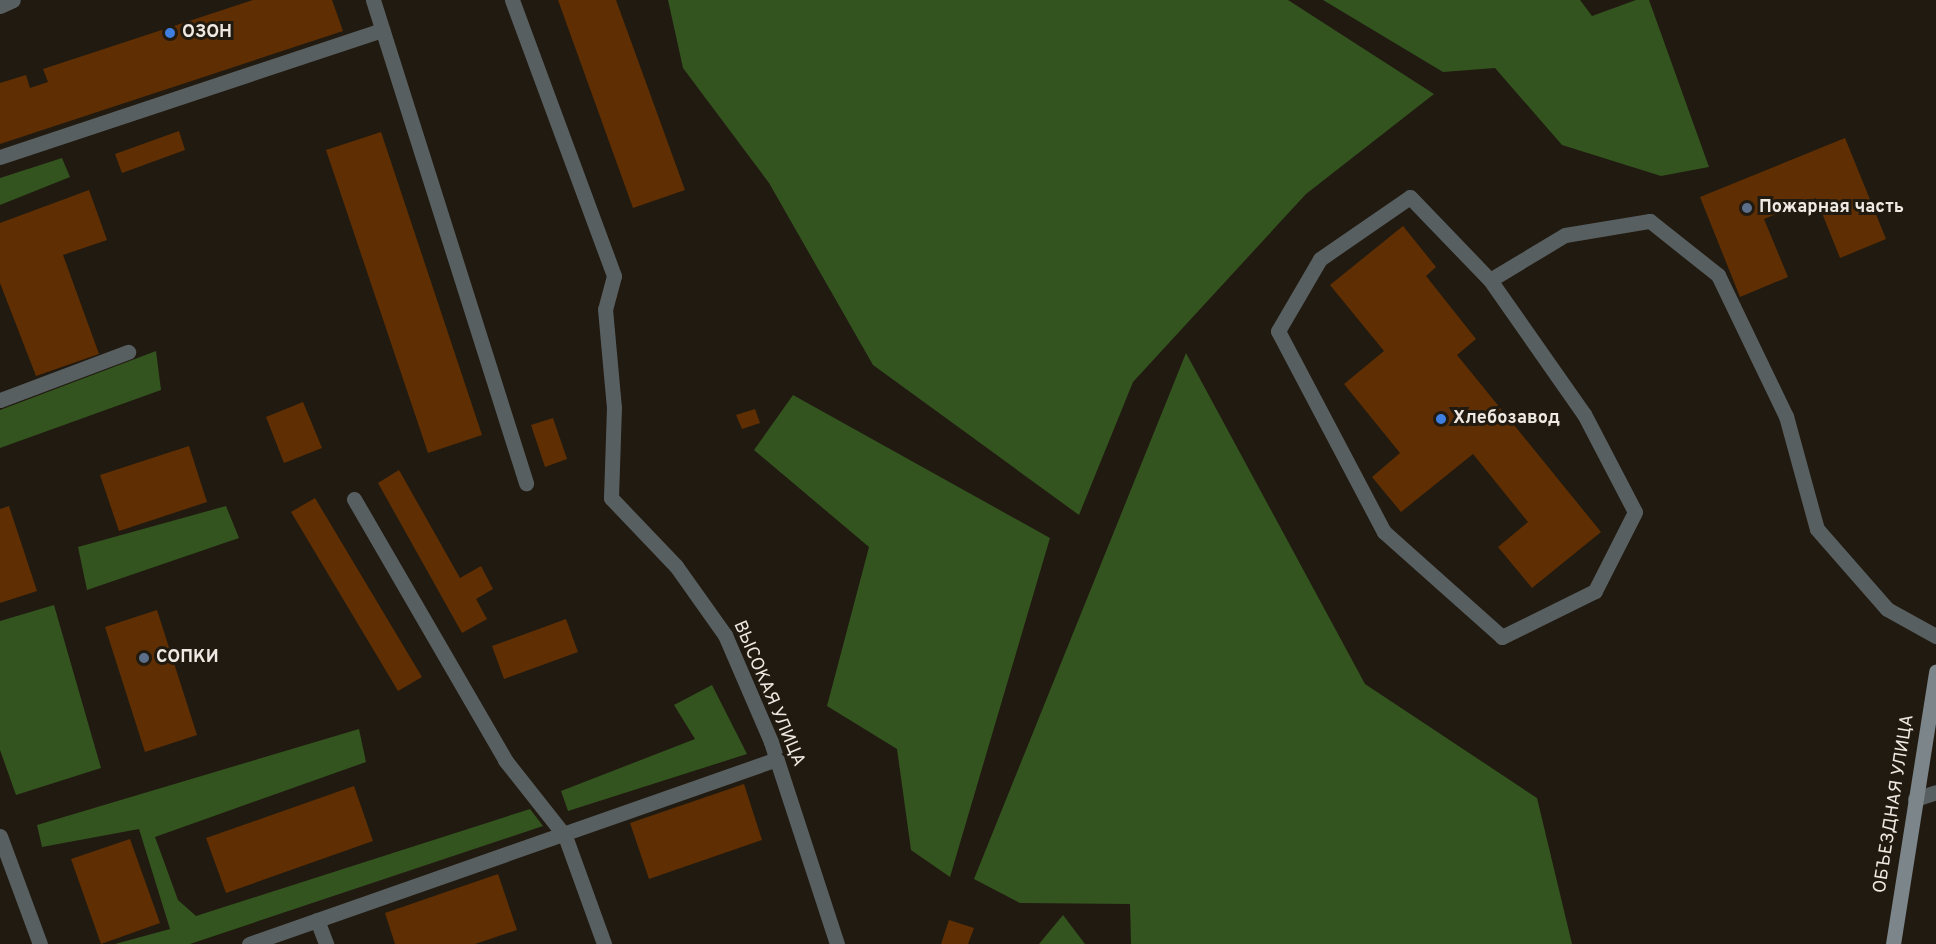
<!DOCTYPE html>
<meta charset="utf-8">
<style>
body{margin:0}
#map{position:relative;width:1936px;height:944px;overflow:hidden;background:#211a10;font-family:Overpass,sans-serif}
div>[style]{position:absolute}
.forest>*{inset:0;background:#33531f}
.building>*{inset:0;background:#5f2f03}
.lane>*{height:15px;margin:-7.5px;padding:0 7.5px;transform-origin:7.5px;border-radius:7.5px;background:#585f61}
.street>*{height:15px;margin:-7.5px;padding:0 7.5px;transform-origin:7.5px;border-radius:7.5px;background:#585f61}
.secondary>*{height:15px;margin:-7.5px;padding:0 7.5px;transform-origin:7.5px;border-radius:7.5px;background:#7b858a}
.dots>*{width:16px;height:16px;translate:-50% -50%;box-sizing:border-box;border:3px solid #211a10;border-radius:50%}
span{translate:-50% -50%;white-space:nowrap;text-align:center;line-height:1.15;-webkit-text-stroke:6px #211a10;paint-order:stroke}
.poi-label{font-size:18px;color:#eee9e3;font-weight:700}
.left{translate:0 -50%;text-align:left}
.street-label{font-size:18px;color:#eee9e3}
</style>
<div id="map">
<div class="forest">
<div style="clip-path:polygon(668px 0,1288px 0,1434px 94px,1306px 194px,1133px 382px,1079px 515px,873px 365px,769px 183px,683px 68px)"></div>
<div style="clip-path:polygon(1323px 0,1580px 0,1592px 16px,1636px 0,1649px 0,1709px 167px,1661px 176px,1562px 145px,1495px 68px,1443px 72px)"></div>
<div style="clip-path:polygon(62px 158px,70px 177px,0 205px,0 178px)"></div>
<div style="clip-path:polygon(156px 351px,161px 390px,0 448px,0 410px)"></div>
<div style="clip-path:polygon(1186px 353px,1365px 684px,1537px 798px,1572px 944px,1131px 944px,1130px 904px,1020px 903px,974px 879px)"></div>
<div style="clip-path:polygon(793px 395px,1050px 538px,950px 877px,911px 850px,897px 749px,827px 706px,869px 547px,754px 450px)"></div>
<div style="clip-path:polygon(226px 506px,239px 538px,87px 590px,78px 547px)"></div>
<div style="clip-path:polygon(54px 605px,101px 768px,16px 795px,0 750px,0 621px)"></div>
<div style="clip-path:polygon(712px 685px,747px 754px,568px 811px,561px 791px,695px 739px,674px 705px)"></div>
<div style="clip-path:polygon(359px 729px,366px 762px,155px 837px,178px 900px,196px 916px,530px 809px,543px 826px,190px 944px,115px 944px,170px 929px,139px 829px,42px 847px,37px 825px)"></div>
<div style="clip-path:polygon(1063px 915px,1085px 944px,1039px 944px)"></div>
</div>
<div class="building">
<div style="clip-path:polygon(253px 0,332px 0,343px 31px,0 144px,0 83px,26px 75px,30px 88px,48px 82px,43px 69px)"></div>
<div style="clip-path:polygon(558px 0,616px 0,685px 190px,633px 208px)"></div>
<div style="clip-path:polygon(179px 131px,185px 150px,122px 173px,115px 154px)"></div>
<div style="clip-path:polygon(381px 132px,482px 435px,428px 453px,326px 150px)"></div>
<div style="clip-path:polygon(1845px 138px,1886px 239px,1840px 258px,1816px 198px,1764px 219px,1788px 277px,1740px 297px,1700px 197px)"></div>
<div style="clip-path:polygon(89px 190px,107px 240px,63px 255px,99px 354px,36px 376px,0 283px,0 223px)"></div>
<div style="clip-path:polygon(1403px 226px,1436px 267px,1426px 276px,1476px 339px,1457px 355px,1601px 532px,1532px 588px,1498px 547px,1528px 522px,1473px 454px,1401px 512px,1372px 477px,1400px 453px,1344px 384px,1384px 351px,1330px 285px)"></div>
<div style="clip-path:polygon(303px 402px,322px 448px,284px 463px,266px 417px)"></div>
<div style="clip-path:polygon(755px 409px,760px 423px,742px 429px,736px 415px)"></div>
<div style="clip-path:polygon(553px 418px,567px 459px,545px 467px,531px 425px)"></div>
<div style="clip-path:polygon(189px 446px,207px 502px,119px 531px,100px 475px)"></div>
<div style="clip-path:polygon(399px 470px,460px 578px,481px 566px,493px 589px,476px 599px,487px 619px,462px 633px,378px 483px)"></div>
<div style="clip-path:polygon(315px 498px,422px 677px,398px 691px,291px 512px)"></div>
<div style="clip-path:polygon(9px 506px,37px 591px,0 603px,0 509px)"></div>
<div style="clip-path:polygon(157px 610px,197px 735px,145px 752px,105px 627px)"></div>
<div style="clip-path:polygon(566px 619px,578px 652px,504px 679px,492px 646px)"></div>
<div style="clip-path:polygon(744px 784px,762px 840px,649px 879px,630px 823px)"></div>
<div style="clip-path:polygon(354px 786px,373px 841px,226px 893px,206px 838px)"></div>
<div style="clip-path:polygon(130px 839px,160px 923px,101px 944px,71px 859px)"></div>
<div style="clip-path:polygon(498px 874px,517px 930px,475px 944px,395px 944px,385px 913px)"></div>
<div style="clip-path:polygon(949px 920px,974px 928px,968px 944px,941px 944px)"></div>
</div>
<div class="lane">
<div style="left:373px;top:0;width:507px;rotate:72.42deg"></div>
<div style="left:0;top:157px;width:403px;rotate:-18.4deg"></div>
<div style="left:1410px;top:197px;width:115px;rotate:46.1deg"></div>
<div style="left:1490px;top:280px;width:164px;rotate:55deg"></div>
<div style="left:1584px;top:414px;width:110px;rotate:62.5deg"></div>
<div style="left:1635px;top:512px;width:89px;rotate:116.9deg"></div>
<div style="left:1595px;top:591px;width:104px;rotate:153.7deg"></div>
<div style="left:1502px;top:637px;width:158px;rotate:-138.3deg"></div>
<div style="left:1384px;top:532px;width:227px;rotate:-117.8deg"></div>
<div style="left:1278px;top:331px;width:83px;rotate:-59.7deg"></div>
<div style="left:1320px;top:259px;width:109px;rotate:-34.6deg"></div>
<div style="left:1490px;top:280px;width:87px;rotate:-31deg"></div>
<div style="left:1565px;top:235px;width:86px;rotate:-9.4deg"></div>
<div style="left:1650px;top:221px;width:87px;rotate:38.5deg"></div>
<div style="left:1718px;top:275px;width:157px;rotate:64.3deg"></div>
<div style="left:1786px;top:416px;width:117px;rotate:74.7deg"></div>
<div style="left:1817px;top:529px;width:106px;rotate:48.8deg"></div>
<div style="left:1887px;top:609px;width:56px;rotate:28.9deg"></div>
<div style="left:0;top:400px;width:137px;rotate:-20.6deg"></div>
<div style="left:354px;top:499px;width:302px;rotate:59.9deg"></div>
<div style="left:505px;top:760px;width:97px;rotate:51.7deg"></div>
<div style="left:565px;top:836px;width:115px;rotate:70.1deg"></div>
<div style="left:1915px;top:799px;width:22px;rotate:-18deg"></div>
<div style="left:317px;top:920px;width:26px;rotate:69deg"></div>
<div style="left:249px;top:944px;width:559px;rotate:-19.31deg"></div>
</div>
<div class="street">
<div style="left:512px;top:0;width:294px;rotate:69.7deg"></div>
<div style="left:614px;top:276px;width:34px;rotate:105deg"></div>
<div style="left:605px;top:309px;width:98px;rotate:84.8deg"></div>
<div style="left:614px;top:407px;width:91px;rotate:91.9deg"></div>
<div style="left:611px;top:498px;width:94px;rotate:46.3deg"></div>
<div style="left:676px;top:566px;width:85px;rotate:54.6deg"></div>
<div style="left:725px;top:635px;width:116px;rotate:66.7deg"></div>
<div style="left:771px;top:742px;width:213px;rotate:71.9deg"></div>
<div style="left:0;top:6px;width:14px;rotate:-25deg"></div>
<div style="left:0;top:836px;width:115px;rotate:69.7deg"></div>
</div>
<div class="secondary">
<div style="left:1893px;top:944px;width:276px;rotate:-81deg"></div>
</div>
<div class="dots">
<div style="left:170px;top:33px;background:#3f7fe0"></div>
<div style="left:1747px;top:208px;background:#5c6f8a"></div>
<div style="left:1441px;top:419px;background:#3f7fe0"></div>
<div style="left:144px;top:658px;background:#5c6f8a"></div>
</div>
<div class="poi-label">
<span class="left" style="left:182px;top:33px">ОЗОН</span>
<span class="left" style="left:1759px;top:208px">Пожарная часть</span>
<span class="left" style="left:1453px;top:419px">Хлебозавод</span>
<span class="left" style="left:156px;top:658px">СОПКИ</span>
</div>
<div class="street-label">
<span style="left:768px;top:694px;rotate:67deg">ВЫСОКАЯ УЛИЦА</span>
<span style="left:1895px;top:804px;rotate:-81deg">ОБЪЕЗДНАЯ УЛИЦА</span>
</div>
</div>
